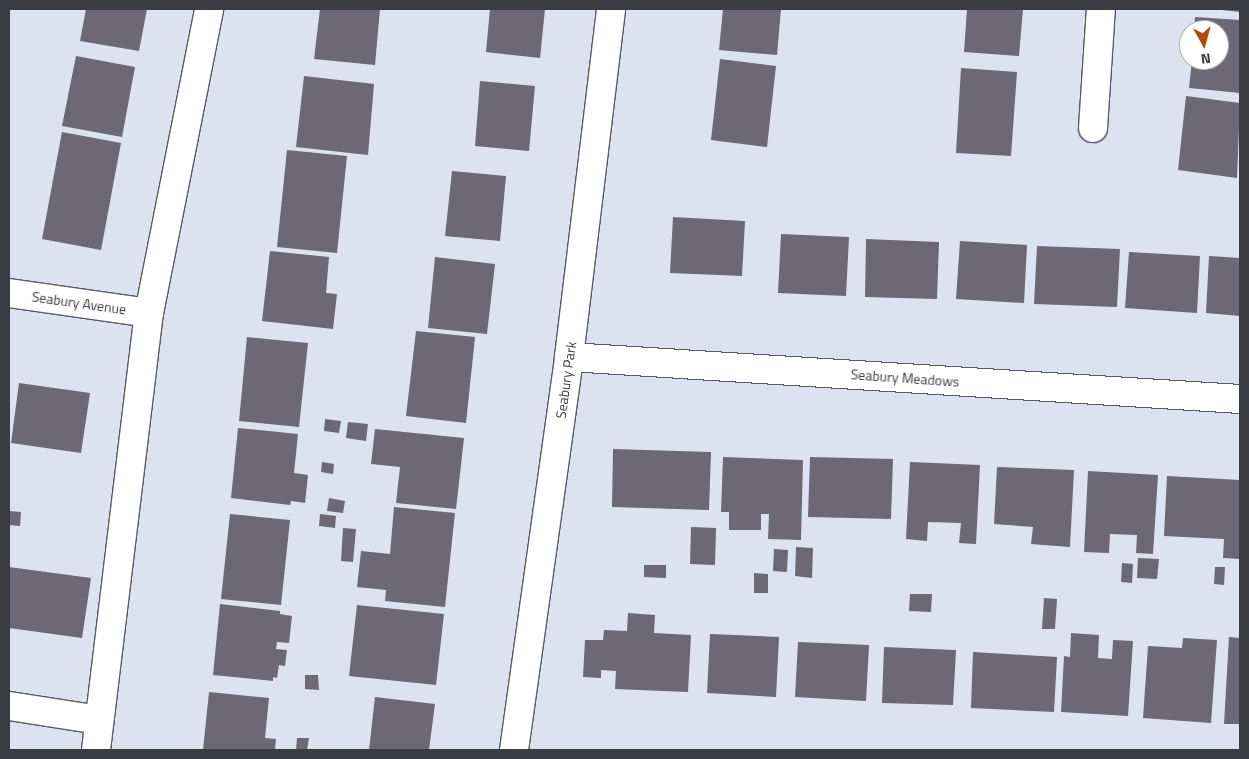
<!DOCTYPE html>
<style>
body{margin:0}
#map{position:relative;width:1249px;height:759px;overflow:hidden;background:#dde2f0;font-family:"Titillium Web",sans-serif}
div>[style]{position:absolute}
.building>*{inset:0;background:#6c6875}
.roads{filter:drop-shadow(1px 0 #575a67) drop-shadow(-1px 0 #575a67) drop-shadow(0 1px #575a67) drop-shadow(0 -1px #575a67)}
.minor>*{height:28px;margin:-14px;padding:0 14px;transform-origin:14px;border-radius:14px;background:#fff}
span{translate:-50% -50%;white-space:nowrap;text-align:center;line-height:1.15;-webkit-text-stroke:5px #fff;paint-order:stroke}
.street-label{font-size:14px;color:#3a3c42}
.frame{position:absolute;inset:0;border:10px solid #3a3c42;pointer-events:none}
.north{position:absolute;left:1179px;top:20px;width:50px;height:50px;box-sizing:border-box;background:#fff;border:1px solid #b0b1b3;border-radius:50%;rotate:173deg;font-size:14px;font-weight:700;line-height:20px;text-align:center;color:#3a3c42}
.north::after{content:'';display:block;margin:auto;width:18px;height:22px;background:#ad4d06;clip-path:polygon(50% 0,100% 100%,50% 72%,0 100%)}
</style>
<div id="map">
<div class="building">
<div style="clip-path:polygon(86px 9px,147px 9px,139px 51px,80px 41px)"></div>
<div style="clip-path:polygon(320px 9px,380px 9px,375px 65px,314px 59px)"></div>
<div style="clip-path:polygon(490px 9px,545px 9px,540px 58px,486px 52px)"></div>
<div style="clip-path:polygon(723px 9px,781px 9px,777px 55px,719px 50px)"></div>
<div style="clip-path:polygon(967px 9px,1023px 9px,1019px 56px,964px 52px)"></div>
<div style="clip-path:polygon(1222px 9px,1240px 9px,1240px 12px,1222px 10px)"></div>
<div style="clip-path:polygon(1195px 17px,1240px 20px,1240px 93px,1189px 88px,1192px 60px,1219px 60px,1219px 30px,1194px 30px)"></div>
<div style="clip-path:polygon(76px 56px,135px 67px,122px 137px,62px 126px)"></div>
<div style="clip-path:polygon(720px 59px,776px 66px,767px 147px,711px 140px)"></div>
<div style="clip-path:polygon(961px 68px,1017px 72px,1011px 156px,956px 153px)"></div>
<div style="clip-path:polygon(304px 76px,374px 84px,368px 155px,296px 147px)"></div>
<div style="clip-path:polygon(480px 81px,535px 86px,529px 151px,475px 146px)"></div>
<div style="clip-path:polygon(1186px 96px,1240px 103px,1237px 178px,1178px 170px)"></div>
<div style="clip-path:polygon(62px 132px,121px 143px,101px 250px,42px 239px)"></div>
<div style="clip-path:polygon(287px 150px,347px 156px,337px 253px,277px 247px)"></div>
<div style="clip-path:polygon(452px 171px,506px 176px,500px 241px,445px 236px)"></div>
<div style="clip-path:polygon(673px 217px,745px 221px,742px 276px,670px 273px)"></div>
<div style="clip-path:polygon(781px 234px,849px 237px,846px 296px,778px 293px)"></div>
<div style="clip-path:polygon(866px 239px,939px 242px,937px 299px,865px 297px)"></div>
<div style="clip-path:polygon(960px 241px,1027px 245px,1024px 303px,956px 299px)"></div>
<div style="clip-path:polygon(1037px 246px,1120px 249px,1117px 307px,1034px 304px)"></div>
<div style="clip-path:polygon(270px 251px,329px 257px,326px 293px,337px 294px,333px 329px,262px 321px)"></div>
<div style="clip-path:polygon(1129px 252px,1200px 256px,1197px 313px,1125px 308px)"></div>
<div style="clip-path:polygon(1209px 256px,1240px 258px,1240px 316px,1206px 313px)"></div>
<div style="clip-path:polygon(435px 257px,495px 264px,487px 334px,428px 328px)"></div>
<div style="clip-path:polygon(416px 331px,475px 337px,466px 423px,406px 416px)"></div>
<div style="clip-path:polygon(247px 337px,308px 343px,299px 427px,239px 421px)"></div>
<div style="clip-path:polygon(19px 383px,90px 393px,81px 453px,11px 443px)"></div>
<div style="clip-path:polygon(325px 419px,341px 421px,339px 433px,324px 431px)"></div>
<div style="clip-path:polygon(348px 422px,368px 424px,366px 441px,346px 438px)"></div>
<div style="clip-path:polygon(238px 428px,298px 434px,294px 473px,308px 475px,305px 503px,291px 501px,290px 505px,231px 498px)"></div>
<div style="clip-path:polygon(375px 429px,464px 438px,456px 509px,396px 503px,400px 467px,371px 464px)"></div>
<div style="clip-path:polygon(613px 449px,711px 452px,709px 510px,612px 507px)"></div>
<div style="clip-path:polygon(723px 457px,803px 460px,801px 540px,768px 539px,769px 514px,761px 514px,761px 530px,729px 530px,729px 512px,721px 512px)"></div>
<div style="clip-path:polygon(810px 457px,893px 459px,891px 519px,808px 517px)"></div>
<div style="clip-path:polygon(322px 462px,334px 464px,333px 474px,321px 472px)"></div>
<div style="clip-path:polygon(910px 462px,980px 465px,976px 544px,959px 543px,961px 523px,928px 522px,927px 541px,906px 539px)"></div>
<div style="clip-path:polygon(997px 467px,1074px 470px,1070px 547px,1031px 544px,1033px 527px,994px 524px)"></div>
<div style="clip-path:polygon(1088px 471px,1158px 475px,1153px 554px,1136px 553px,1137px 535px,1110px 534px,1109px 553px,1084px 552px)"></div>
<div style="clip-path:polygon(1167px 476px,1240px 480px,1240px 559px,1223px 558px,1224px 539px,1164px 536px)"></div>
<div style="clip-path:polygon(329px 498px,345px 501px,343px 513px,327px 511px)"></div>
<div style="clip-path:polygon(394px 507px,455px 513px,445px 607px,385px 601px,386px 590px,357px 587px,361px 551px,390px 554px)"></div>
<div style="clip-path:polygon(9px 511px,21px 512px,20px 526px,9px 525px)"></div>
<div style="clip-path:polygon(230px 514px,290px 520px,281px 605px,221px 599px)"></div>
<div style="clip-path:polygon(320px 514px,336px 516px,335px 528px,319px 526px)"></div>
<div style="clip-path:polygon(691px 527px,716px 528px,715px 565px,690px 564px)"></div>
<div style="clip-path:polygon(343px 528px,356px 529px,353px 562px,341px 561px)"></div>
<div style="clip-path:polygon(796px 547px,813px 548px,812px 578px,795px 576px)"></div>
<div style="clip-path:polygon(774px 549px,788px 550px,787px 572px,773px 571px)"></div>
<div style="clip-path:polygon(1138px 558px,1159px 559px,1157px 579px,1137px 578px)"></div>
<div style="clip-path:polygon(1122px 563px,1133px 564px,1132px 583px,1121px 582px)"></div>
<div style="clip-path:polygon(644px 565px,666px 565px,666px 578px,644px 577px)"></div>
<div style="clip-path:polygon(9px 567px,91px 578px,82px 638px,9px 628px)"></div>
<div style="clip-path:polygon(1215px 567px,1225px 567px,1224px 585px,1214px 584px)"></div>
<div style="clip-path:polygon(754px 573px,768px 574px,768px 593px,754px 593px)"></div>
<div style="clip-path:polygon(910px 594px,932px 594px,931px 612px,909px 611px)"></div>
<div style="clip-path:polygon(1044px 598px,1057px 599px,1055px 629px,1042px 629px)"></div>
<div style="clip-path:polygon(220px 604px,280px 611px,280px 614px,292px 616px,289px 643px,277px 642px,276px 649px,287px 650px,285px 666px,279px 665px,277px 678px,273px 677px,273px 681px,213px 675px)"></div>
<div style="clip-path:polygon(357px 605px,444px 614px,436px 685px,349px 676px)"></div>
<div style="clip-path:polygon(628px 613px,655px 615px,654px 633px,691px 635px,688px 692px,615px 689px,616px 671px,601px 670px,601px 678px,583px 677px,585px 640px,603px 640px,604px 630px,627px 631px)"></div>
<div style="clip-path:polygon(1071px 633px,1099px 635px,1098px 658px,1112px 659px,1113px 640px,1133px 641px,1128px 716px,1061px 712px,1064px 656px,1070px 657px)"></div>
<div style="clip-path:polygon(710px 634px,779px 637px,776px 697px,707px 693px)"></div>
<div style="clip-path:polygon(1229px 637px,1240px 638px,1240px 724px,1224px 724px)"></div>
<div style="clip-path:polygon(1183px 638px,1217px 640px,1211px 723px,1143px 718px,1148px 646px,1182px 648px)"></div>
<div style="clip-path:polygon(798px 642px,869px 645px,866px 701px,795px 697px)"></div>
<div style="clip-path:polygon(884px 647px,956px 650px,953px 705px,882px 703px)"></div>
<div style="clip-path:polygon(973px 652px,1057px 657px,1054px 712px,971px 708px)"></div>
<div style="clip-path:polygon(305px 675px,318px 675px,319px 690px,305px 689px)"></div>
<div style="clip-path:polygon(209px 692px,269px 698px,265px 738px,276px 739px,275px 750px,203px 750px)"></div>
<div style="clip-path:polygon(375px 697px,435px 704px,429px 750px,369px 750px)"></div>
<div style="clip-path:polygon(297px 738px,309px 738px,307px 750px,296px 750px)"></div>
</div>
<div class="roads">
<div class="minor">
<div style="left:1093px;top:128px;width:119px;rotate:-86.2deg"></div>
<div style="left:9px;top:293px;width:141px;rotate:8.1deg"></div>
<div style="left:569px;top:357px;width:672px;rotate:3.58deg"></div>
<div style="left:9px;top:706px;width:91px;rotate:8.8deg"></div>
<div style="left:96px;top:750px;width:440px;rotate:-83.1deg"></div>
<div style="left:149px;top:313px;width:310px;rotate:-78.8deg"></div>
<div style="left:514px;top:750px;width:397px;rotate:-82deg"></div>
<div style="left:569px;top:357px;width:351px;rotate:-83.1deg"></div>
</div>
</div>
<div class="street-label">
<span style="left:79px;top:303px;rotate:8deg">Seabury Avenue</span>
<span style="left:905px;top:378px;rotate:4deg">Seabury Meadows</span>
<span style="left:566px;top:380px;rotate:-82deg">Seabury Park</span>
</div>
<div class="frame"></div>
<div class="north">N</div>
</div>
